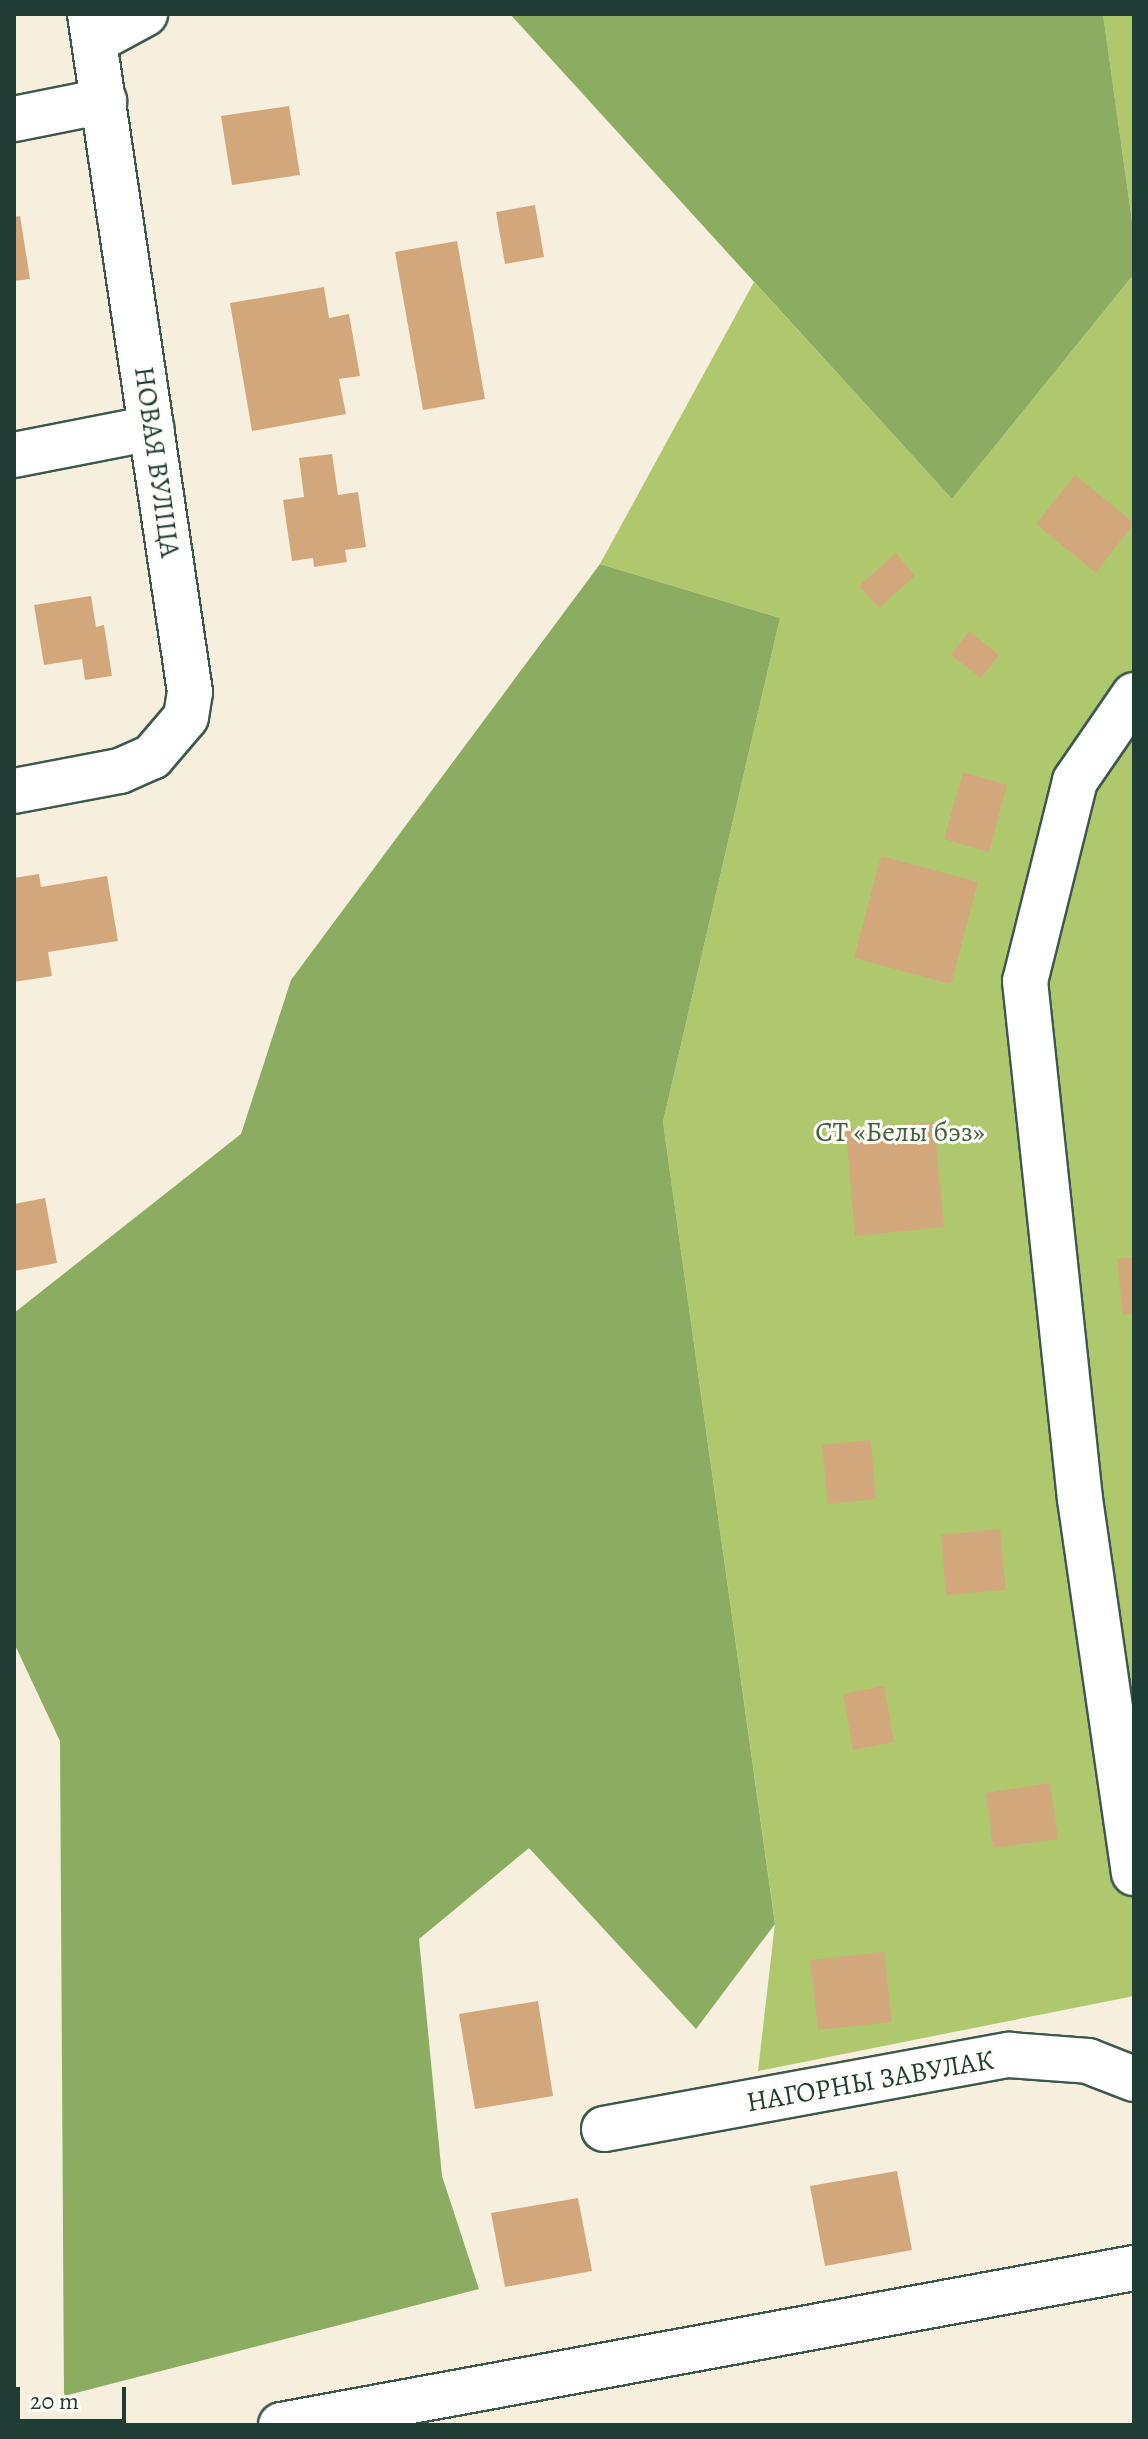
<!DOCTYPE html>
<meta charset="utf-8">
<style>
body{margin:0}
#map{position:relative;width:1148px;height:2439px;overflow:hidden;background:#f6efde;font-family:Alegreya,serif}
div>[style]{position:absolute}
.green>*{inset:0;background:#afc86e}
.forest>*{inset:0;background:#8bac61}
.building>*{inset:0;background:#d2a77c}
.roads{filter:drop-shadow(2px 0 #3f584e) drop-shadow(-2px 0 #3f584e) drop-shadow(0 2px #3f584e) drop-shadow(0 -2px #3f584e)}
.minor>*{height:44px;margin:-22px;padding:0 22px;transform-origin:22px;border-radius:22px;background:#fff}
span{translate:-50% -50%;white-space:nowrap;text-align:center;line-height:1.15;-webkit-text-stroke:6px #fdfcf7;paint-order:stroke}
.street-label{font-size:28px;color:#1f3d34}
.park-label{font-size:28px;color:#436042}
.frame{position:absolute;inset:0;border:16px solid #1f3d34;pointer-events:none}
.scale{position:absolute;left:16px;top:2387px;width:110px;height:36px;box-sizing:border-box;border:4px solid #1f3d34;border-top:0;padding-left:10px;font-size:24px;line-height:28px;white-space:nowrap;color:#1f3d34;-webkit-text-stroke:6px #fdfcf7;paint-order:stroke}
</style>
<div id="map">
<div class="green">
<div style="clip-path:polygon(1103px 14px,1134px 14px,1134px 235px)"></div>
<div style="clip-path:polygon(1134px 274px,1134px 1996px,758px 2071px,775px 1923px,663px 1122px,780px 618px,600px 564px,754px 282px,952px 499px)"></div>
</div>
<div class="forest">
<div style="clip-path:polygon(510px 14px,1103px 14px,1134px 235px,1134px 274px,952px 499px)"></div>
<div style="clip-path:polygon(600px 564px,780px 618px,663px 1122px,775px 1924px,696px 2029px,529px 1848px,419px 1939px,442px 2176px,479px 2289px,64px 2396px,60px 1741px,14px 1643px,14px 1313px,241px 1134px,291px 980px)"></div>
</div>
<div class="building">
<div style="clip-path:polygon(289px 106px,300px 175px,232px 185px,221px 116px)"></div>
<div style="clip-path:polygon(535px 205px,544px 257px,505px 264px,496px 212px)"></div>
<div style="clip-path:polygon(20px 216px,30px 279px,14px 281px,14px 217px)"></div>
<div style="clip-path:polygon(457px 241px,485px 399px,423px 410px,395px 252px)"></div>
<div style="clip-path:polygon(324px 287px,329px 318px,349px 314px,360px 376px,339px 379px,346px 414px,252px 431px,230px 303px)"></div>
<div style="clip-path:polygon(332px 454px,338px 495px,358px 492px,366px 547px,345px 550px,347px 562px,314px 567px,313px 558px,292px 561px,283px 500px,304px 497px,299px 458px)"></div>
<div style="clip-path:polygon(1075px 475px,1134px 523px,1096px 573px,1036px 524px)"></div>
<div style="clip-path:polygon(896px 553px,915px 576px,879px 608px,859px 586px)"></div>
<div style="clip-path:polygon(91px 596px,96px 627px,104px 625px,112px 676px,85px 680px,82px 659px,44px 665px,34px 605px)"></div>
<div style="clip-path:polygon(969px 631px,999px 655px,981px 678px,951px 655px)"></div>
<div style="clip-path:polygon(963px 772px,1007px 785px,989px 852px,944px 839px)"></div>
<div style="clip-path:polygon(881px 856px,978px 882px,951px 984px,854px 958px)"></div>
<div style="clip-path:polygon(39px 874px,41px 887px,107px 876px,118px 941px,48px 952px,52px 976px,14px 982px,14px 878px)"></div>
<div style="clip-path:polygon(934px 1122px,944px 1227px,855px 1236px,846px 1130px)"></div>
<div style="clip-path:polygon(45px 1198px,57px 1263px,14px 1271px,14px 1204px)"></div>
<div style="clip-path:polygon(1134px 1257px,1134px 1313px,1123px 1315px,1117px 1259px)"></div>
<div style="clip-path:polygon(871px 1440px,876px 1499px,828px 1504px,822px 1445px)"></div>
<div style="clip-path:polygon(1000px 1529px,1006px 1590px,946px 1595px,941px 1535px)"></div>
<div style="clip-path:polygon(884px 1686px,894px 1742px,853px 1750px,843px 1694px)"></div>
<div style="clip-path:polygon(1050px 1783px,1058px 1839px,993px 1848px,986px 1793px)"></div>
<div style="clip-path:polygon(884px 1952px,892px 2022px,818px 2030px,810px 1960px)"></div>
<div style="clip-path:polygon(538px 2001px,553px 2096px,475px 2109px,459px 2014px)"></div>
<div style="clip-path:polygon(897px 2171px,912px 2250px,825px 2266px,810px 2186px)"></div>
<div style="clip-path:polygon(578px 2198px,592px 2271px,505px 2287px,491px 2213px)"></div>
</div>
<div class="roads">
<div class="minor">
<div style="left:95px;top:41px;width:57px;rotate:-28.4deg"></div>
<div style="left:14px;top:119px;width:92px;rotate:-11.3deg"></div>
<div style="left:14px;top:455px;width:140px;rotate:-11.1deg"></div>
<div style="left:1134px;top:695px;width:104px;rotate:124.5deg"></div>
<div style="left:1075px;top:781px;width:206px;rotate:104deg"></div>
<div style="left:1025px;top:981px;width:521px;rotate:83.94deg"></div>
<div style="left:1080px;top:1499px;width:378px;rotate:81.8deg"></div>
<div style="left:14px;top:791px;width:108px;rotate:-10.7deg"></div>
<div style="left:120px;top:771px;width:35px;rotate:-24deg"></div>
<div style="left:152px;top:757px;width:52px;rotate:-49.6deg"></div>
<div style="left:186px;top:717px;width:25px;rotate:-81deg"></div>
<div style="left:190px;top:692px;width:685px;rotate:-98.39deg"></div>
<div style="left:604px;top:2129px;width:412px;rotate:-10.4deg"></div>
<div style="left:1009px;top:2055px;width:79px;rotate:4.3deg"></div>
<div style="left:1088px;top:2061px;width:49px;rotate:21.4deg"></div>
<div style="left:281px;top:2425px;width:867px;rotate:-10.43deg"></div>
</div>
</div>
<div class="street-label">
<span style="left:157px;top:462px;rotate:82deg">НОВАЯ ВУЛІЦА</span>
<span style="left:870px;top:2081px;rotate:-10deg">НАГОРНЫ ЗАВУЛАК</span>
</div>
<div class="park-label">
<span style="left:900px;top:1132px">СТ «Белы бэз»</span>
</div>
<div class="frame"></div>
<div class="scale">20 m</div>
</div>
